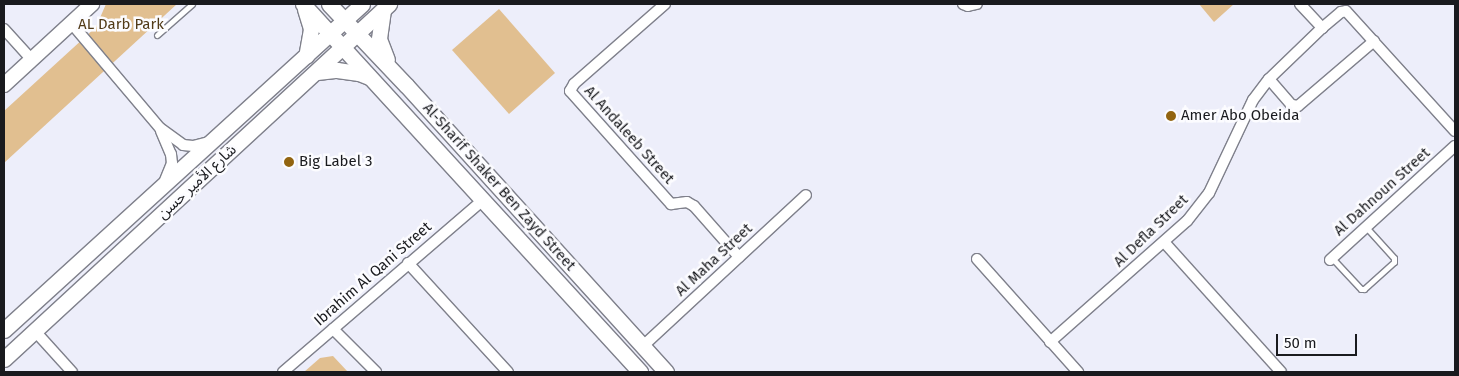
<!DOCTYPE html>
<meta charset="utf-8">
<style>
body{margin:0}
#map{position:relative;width:1459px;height:376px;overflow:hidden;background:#edeefa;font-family:"Fira Sans","Noto Sans Arabic",sans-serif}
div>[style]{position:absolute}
.green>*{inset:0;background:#e1bf90}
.roads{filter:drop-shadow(1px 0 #7f808b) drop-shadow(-1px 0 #7f808b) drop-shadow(0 1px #7f808b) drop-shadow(0 -1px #7f808b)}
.lane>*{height:5px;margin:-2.5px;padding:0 2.5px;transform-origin:2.5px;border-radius:2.5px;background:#fff}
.street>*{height:10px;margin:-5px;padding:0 5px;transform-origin:5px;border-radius:5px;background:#fff}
.secondary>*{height:14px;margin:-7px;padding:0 7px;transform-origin:7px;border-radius:7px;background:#fff}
.primary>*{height:15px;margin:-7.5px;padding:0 7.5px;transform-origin:7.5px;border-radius:7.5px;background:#fff}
.dots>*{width:14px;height:14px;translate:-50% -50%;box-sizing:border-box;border:2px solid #fcfcff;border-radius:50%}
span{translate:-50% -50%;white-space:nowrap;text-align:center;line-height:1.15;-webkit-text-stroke:5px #fcfcff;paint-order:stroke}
.park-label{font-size:15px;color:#523b18}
.poi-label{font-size:15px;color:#191a1e}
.left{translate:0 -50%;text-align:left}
.street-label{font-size:15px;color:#191a1e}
.frame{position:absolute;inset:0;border:5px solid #191a1e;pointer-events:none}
.scale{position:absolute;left:1276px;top:334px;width:81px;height:22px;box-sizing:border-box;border:2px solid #191a1e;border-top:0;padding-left:6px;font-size:15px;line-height:18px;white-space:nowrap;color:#191a1e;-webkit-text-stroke:4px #fcfcff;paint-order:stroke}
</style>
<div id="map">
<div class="green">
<div style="clip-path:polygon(106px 4px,177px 4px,4px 163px,4px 111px,96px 27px)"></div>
<div style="clip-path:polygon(1199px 4px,1234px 4px,1214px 22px)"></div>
<div style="clip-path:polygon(499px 9px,555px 73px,509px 114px,452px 50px)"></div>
<div style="clip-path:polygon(333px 356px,348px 372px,304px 372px,320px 358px)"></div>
</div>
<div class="roads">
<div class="lane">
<div style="left:157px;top:35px;width:47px;rotate:-41.5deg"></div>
<div style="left:1332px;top:258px;width:42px;rotate:46.9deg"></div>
<div style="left:1361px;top:289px;width:3px"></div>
<div style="left:1364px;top:289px;width:40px;rotate:-42deg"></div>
<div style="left:1394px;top:262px;width:4px;rotate:-90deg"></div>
<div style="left:1394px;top:258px;width:42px;rotate:-132.1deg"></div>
</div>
<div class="street">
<div style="left:665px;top:4px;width:121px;rotate:138.7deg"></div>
<div style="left:574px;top:84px;width:8px;rotate:120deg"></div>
<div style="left:570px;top:91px;width:152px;rotate:48.2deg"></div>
<div style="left:671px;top:204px;width:16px;rotate:-7deg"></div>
<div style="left:687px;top:202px;width:8px;rotate:30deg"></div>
<div style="left:694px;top:206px;width:68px;rotate:48.6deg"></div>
<div style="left:963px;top:4px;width:5px;rotate:22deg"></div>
<div style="left:968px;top:6px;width:9px;rotate:-13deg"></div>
<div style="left:1300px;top:4px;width:33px;rotate:47deg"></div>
<div style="left:1322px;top:28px;width:25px;rotate:-40deg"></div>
<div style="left:1341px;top:12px;width:5px;rotate:-11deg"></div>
<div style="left:1346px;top:11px;width:162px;rotate:47.8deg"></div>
<div style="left:72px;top:24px;width:136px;rotate:49.8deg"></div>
<div style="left:160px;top:128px;width:29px;rotate:36deg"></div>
<div style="left:183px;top:145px;width:10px;rotate:6deg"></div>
<div style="left:193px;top:146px;width:16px;rotate:-14deg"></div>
<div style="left:4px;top:29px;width:42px;rotate:47.9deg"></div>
<div style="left:1269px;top:79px;width:35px;rotate:49deg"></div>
<div style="left:1292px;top:105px;width:6px;rotate:9deg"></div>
<div style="left:1298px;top:106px;width:100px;rotate:-40.5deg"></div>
<div style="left:161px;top:131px;width:25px;rotate:67deg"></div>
<div style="left:171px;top:154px;width:9px;rotate:84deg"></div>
<div style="left:172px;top:163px;width:18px;rotate:112deg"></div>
<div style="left:1165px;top:243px;width:173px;rotate:48deg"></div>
<div style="left:977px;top:259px;width:152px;rotate:48.2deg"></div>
<div style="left:1330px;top:260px;width:169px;rotate:-42.4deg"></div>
<div style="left:408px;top:263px;width:148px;rotate:47.5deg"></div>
<div style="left:333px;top:329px;width:61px;rotate:45deg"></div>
<div style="left:35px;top:331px;width:55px;rotate:47.9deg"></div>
<div style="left:1050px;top:342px;width:183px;rotate:-41.5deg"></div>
<div style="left:1187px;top:221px;width:36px;rotate:-52deg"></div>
<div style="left:1209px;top:193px;width:103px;rotate:-64.7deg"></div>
<div style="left:1253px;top:100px;width:26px;rotate:-53deg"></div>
<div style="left:1269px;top:79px;width:74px;rotate:-43.9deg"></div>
<div style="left:643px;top:346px;width:222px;rotate:-42.8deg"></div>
<div style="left:283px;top:372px;width:264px;rotate:-40.7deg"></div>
</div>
<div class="secondary">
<div style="left:4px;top:85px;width:120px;rotate:-42.6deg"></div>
</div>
<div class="primary">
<div style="left:303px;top:4px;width:499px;rotate:47.5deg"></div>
<div style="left:329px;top:4px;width:112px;rotate:46.5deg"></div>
<div style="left:406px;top:85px;width:387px;rotate:47.8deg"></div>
<div style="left:305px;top:9px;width:21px;rotate:73deg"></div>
<div style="left:311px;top:29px;width:27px;rotate:100deg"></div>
<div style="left:383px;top:10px;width:29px;rotate:98deg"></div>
<div style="left:379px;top:39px;width:22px;rotate:69deg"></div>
<div style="left:317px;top:72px;width:20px;rotate:-6deg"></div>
<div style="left:337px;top:70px;width:22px;rotate:8deg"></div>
<div style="left:359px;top:73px;width:11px;rotate:22deg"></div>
<div style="left:4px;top:330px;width:484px;rotate:-42.3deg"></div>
<div style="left:4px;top:359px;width:524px;rotate:-42.68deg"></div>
</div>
</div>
<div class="dots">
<div style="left:1171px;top:116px;background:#926410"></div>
<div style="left:289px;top:162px;background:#926410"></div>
</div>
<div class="park-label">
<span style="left:121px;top:25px">AL Darb Park</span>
</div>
<div class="poi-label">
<span class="left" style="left:1181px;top:116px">Amer Abo Obeida</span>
<span class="left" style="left:299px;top:162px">Big Label 3</span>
</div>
<div class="street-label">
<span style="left:629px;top:135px;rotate:48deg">Al Andaleeb Street</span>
<span style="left:197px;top:182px;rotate:-43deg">شارع الأمير حسن</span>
<span style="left:499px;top:187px;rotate:48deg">Al-Sharif Shaker Ben Zayd Street</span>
<span style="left:1382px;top:192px;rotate:-42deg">Al Dahnoun Street</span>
<span style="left:1151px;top:231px;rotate:-44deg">Al Defla Street</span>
<span style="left:714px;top:260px;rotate:-43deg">Al Maha Street</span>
<span style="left:373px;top:274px;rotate:-41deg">Ibrahim Al Qani Street</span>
</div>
<div class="frame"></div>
<div class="scale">50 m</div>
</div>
